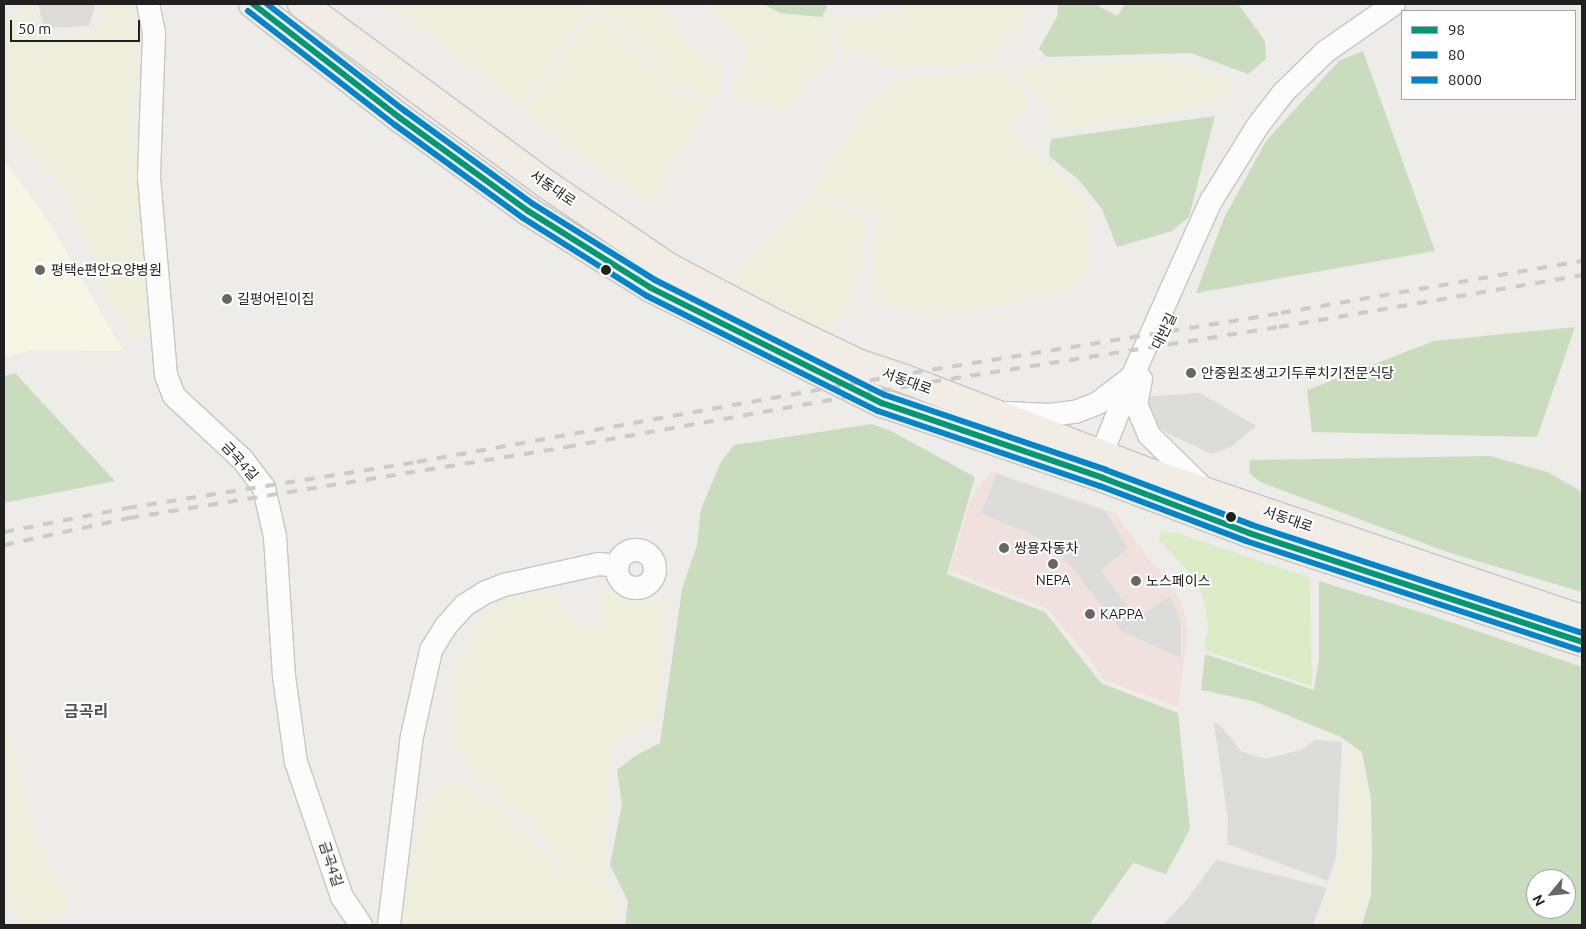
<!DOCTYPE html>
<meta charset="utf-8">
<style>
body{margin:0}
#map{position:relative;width:1586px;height:929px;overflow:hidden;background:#eeece9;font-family:Ubuntu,"Noto Sans KR",sans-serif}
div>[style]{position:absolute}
.residential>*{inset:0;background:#dddcda}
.commercial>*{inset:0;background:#f0e0de}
.education>*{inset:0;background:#f7f6e5}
.religious>*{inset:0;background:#dcdcda}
.farmland>*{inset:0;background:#eeeedc}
.grass>*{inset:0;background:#dbecc7}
.forest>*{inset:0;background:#c9ddbe}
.roads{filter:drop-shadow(1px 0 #c7c6c5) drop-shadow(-1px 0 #c7c6c5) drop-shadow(0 1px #c7c6c5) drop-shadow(0 -1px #c7c6c5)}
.minor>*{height:22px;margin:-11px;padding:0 11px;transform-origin:11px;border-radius:11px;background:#fcfcfc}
.minor>.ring{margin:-11px;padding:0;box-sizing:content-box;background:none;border:22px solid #fcfcfc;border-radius:50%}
.major>*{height:28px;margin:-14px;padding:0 14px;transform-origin:14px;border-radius:14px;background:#f1ece6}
.rail>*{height:4px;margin-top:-2px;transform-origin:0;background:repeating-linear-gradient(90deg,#cbcbca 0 10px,transparent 0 20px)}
.bus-1>*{height:6px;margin:-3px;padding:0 3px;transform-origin:3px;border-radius:3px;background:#009775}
.bus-2>*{height:6px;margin:-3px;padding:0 3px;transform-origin:3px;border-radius:3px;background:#0085ca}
.bus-3>*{height:6px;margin:-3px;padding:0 3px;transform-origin:3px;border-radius:3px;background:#0085ca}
.dots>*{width:14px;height:14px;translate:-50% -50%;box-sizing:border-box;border:2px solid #fff;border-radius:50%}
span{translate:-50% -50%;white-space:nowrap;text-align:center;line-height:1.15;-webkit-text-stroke:4px #fff;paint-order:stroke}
.street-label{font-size:14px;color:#202020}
.poi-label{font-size:14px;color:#202020}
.left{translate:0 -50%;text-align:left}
.quarter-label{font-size:16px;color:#535353;font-weight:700}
.frame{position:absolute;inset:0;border:5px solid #202020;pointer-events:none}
.legend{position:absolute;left:1401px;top:10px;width:175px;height:90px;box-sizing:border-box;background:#fff;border:1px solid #a6a6a6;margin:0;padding:6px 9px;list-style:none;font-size:15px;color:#202020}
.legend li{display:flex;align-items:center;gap:10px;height:25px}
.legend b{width:25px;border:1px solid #a6a6a6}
.north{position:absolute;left:1526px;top:869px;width:50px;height:50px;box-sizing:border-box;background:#fff;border:1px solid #a6a6a6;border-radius:50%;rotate:242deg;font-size:14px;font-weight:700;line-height:20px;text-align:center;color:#202020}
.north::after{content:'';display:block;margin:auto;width:18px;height:22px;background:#686766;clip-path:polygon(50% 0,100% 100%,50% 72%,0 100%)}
.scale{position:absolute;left:10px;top:20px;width:130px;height:22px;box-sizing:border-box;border:2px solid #202020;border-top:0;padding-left:6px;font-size:15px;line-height:18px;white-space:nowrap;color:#202020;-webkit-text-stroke:4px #fff;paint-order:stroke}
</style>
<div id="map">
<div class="residential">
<div style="clip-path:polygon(38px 4px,95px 4px,89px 26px,44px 28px)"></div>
</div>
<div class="commercial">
<div style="clip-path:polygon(991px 471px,1115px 513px,1152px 563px,1173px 587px,1183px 607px,1188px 631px,1178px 707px,1102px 679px,1090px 659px,1048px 609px,949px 570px,971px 499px)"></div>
</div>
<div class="education">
<div style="clip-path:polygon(4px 160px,49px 222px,123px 351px,34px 350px,4px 357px)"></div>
</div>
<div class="religious">
<div style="clip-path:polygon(1200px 393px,1256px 426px,1231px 447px,1212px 454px,1167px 433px,1154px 422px,1143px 397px)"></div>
<div style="clip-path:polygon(997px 474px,1105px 511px,1128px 548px,1101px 571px,1137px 619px,1170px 596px,1181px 623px,1181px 658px,1122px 631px,1053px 544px,981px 513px)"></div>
<div style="clip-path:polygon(1214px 723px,1220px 725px,1241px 751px,1265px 759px,1301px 750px,1315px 740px,1342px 742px,1336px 857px,1328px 881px,1227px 844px,1228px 819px)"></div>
<div style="clip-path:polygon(1216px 860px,1327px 888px,1313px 925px,1163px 925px,1188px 898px)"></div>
</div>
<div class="farmland">
<div style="clip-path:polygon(29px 4px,40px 38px,91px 35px,107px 4px,130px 4px,140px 40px,134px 116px,144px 221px,152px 340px,129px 335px,107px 301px,92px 258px,61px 187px,4px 124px,4px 21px)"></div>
<div style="clip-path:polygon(391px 4px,587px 4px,591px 7px,520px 106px)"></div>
<div style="clip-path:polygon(595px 4px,657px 4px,688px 41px,721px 68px,722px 84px,715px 98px,671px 84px)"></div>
<div style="clip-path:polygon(705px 4px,768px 4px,786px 14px,836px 18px,829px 35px,836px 60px,807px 74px,806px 83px,784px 114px,733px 93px,743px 68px,747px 43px,725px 25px)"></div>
<div style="clip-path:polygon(916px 4px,1033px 4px,1016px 32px,988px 61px,958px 65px,883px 67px,869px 55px,843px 48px,836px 37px,844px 18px,863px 19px)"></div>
<div style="clip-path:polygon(595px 10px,620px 35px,631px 51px,674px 91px,712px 101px,711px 108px,675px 159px,652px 205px,581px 157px,524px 110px)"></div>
<div style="clip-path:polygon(1171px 61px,1234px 79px,1218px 104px,1057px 131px,1040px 99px,1019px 75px,1030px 64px)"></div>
<div style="clip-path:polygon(994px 71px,1010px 74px,1032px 100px,1028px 111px,1014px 120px,1015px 136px,1063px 173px,1083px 197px,1088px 221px,1088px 274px,1060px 294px,932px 318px,895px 308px,871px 294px,877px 215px,811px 190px,873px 97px,904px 78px)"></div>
<div style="clip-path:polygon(811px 197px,864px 215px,859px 285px,846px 311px,827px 332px,730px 281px)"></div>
<div style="clip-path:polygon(601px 581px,630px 605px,666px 600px,667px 640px,661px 689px,652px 723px,613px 741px,606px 817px,606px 877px,566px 869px,527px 820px,476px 778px,449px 738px,449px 676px,472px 640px,480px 618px,502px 601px,556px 592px,560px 609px,580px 627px,597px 628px,602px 619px)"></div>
<div style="clip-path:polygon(4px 727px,16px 749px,34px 835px,73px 907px,42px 925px,21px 925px,4px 898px)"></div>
<div style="clip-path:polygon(1348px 744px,1359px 754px,1368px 801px,1367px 896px,1358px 925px,1318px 925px,1339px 855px)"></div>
<div style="clip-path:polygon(458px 782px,505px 810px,559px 870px,603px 880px,617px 903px,613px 925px,397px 925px,428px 792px)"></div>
</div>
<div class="grass">
<div style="clip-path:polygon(1160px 531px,1177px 533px,1310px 578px,1312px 686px,1204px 650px,1208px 629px,1205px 605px,1197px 581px,1159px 540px)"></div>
</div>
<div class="forest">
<div style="clip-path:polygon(763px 4px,827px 4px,827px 7px,822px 17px,780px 13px)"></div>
<div style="clip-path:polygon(1065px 4px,1095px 4px,1117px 16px,1125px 4px,1238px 4px,1265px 41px,1266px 59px,1248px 74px,1191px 53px,1047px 57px,1039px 49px,1057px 17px,1058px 5px)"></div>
<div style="clip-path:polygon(1363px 51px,1435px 251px,1196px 293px,1224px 218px,1266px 141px,1339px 61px)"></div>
<div style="clip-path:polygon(1215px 116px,1189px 217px,1172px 231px,1117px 247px,1102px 209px,1078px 179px,1049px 156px,1051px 139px)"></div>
<div style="clip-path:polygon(1575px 327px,1537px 437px,1312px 432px,1307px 390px,1434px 341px)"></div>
<div style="clip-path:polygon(15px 373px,115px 481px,4px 503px,4px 376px)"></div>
<div style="clip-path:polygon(872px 424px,891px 431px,975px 477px,947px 574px,1045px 612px,1101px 683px,1178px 713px,1190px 829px,1166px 874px,1133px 863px,1089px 925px,625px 925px,628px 901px,610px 865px,622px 804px,617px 770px,635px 756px,660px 743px,682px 589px,697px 545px,701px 509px,721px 462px,734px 445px)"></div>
<div style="clip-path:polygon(1490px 456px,1548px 472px,1582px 492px,1582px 592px,1450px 553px,1260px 482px,1249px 473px,1250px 460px)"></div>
<div style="clip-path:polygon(evenodd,1319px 581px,1433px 616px,1582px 667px,1582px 925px,1362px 925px,1371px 895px,1372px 853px,1371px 799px,1362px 752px,1341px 737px,1253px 701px,1201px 690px,1205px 654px,1314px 690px,1319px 659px,1319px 581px,1536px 879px,1566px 879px,1566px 909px,1536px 909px,1536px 879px)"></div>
</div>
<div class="roads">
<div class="minor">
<div style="left:148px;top:4px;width:30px;rotate:78deg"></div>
<div style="left:154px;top:33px;width:144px;rotate:92deg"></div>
<div style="left:149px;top:177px;width:199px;rotate:85.1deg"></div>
<div style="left:166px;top:375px;width:22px;rotate:69deg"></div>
<div style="left:174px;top:396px;width:94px;rotate:42.8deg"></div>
<div style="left:243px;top:460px;width:35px;rotate:53deg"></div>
<div style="left:264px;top:488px;width:50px;rotate:77.3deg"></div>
<div style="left:275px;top:537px;width:139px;rotate:86.3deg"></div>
<div style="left:284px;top:676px;width:87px;rotate:82.1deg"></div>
<div style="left:296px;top:762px;width:143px;rotate:71.2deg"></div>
<div style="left:342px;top:897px;width:34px;rotate:56deg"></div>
<div style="left:1141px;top:379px;width:25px;rotate:101deg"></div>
<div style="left:1136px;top:404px;width:34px;rotate:67deg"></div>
<div style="left:1149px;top:435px;width:78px;rotate:44.5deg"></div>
<div style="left:1006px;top:413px;width:43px;rotate:2.7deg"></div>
<div style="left:1049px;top:415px;width:26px;rotate:-7deg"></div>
<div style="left:1075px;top:412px;width:25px;rotate:-21deg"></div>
<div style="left:1098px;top:403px;width:44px;rotate:-37.6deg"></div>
<div style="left:1095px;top:471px;width:103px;rotate:-68.4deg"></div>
<div style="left:1133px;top:375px;width:191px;rotate:-65.9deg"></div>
<div style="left:1211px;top:201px;width:87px;rotate:-58.1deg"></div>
<div style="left:1257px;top:127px;width:43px;rotate:-52.6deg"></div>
<div style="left:1283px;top:93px;width:59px;rotate:-44.3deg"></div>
<div style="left:1325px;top:52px;width:84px;rotate:-34.8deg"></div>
<div class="ring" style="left:617px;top:550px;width:16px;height:16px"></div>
<div style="left:389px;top:925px;width:190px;rotate:-83.1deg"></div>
<div style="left:412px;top:736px;width:88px;rotate:-77.5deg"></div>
<div style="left:431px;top:650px;width:28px;rotate:-58deg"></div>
<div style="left:446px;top:626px;width:28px;rotate:-48deg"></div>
<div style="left:465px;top:605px;width:22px;rotate:-32deg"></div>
<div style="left:484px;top:593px;width:22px;rotate:-22deg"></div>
<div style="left:504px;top:585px;width:97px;rotate:-12.5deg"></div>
<div style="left:599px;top:564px;width:18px;rotate:6deg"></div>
</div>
<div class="major">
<div style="left:253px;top:4px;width:186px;rotate:37.8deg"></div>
<div style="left:400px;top:118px;width:158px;rotate:36deg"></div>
<div style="left:528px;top:211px;width:145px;rotate:32deg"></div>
<div style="left:651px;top:288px;width:258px;rotate:26.5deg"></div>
<div style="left:882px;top:403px;width:233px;rotate:18.7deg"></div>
<div style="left:1103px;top:478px;width:156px;rotate:20.6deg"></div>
<div style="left:1249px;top:533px;width:350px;rotate:18.1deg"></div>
<div style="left:302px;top:4px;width:307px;rotate:36.4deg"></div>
<div style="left:549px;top:186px;width:144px;rotate:34.2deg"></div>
<div style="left:668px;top:267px;width:122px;rotate:27.8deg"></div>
<div style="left:776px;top:324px;width:93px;rotate:25.5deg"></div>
<div style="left:860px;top:364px;width:47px;rotate:18.4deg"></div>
<div style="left:905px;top:379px;width:266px;rotate:21deg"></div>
<div style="left:1153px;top:474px;width:453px;rotate:18.7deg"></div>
</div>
</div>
<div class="rail">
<div style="left:4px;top:532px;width:125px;rotate:-11deg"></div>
<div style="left:127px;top:508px;width:294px;rotate:-9deg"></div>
<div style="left:417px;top:462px;width:484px;rotate:-10.2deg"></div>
<div style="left:893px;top:376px;width:393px;rotate:-9.2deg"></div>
<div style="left:1281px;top:313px;width:305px;rotate:-9.8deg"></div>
<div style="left:4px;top:545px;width:128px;rotate:-12.2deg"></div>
<div style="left:129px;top:518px;width:443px;rotate:-9.2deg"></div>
<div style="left:566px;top:447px;width:371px;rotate:-10.1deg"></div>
<div style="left:931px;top:382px;width:352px;rotate:-9deg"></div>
<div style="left:1279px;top:327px;width:307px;rotate:-9.7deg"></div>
</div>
<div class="bus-1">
<div style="left:253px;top:4px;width:186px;rotate:37.8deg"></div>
<div style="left:400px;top:118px;width:158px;rotate:36deg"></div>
<div style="left:528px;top:211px;width:145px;rotate:32deg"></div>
<div style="left:651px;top:288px;width:258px;rotate:26.5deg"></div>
<div style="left:882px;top:403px;width:233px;rotate:18.7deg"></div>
<div style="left:1103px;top:478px;width:156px;rotate:20.6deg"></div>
<div style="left:1249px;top:533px;width:350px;rotate:18.1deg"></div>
</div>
<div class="bus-2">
<div style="left:248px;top:11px;width:186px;rotate:37.8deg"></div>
<div style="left:395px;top:125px;width:158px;rotate:36deg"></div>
<div style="left:523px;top:218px;width:146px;rotate:32.2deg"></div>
<div style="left:647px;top:296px;width:258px;rotate:26.5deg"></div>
<div style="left:878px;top:411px;width:234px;rotate:18.7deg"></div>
<div style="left:1100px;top:486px;width:156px;rotate:20.6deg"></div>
<div style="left:1246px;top:541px;width:350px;rotate:18.1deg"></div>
</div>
<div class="bus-3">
<div style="left:267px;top:4px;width:175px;rotate:37.8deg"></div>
<div style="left:405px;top:111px;width:158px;rotate:36deg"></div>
<div style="left:533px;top:204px;width:144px;rotate:31.9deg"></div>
<div style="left:655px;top:280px;width:257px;rotate:26.6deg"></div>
<div style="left:885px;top:395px;width:233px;rotate:18.7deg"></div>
<div style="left:1106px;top:470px;width:156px;rotate:20.6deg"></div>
<div style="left:1252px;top:525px;width:347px;rotate:18.1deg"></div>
</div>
<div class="dots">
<div style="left:40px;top:270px;background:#686766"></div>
<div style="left:606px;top:270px;background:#202020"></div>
<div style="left:227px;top:299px;background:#686766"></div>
<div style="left:1191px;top:373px;background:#686766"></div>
<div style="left:1231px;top:517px;background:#202020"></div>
<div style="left:1004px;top:548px;background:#686766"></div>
<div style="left:1053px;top:564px;background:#686766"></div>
<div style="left:1136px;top:581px;background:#686766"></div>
<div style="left:1090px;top:614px;background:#686766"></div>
</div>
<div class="street-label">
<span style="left:553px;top:188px;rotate:35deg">서동대로</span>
<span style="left:1164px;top:331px;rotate:-64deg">대반길</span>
<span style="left:907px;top:381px;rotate:20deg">서동대로</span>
<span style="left:240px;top:461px;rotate:48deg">금곡4길</span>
<span style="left:1288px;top:519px;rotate:19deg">서동대로</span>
<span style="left:331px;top:864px;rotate:72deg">금곡4길</span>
</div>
<div class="poi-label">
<span class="left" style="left:51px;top:270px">평택e편안요양병원</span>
<span class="left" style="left:237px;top:299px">길평어린이집</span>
<span class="left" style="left:1201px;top:373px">안중원조생고기두루치기전문식당</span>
<span class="left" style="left:1014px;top:548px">쌍용자동차</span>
<span style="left:1053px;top:580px">NEPA</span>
<span class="left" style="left:1146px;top:581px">노스페이스</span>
<span class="left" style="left:1100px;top:614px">KAPPA</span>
</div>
<div class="quarter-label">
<span style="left:86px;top:711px">금곡리</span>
</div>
<div class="frame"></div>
<ul class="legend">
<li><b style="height:6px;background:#009775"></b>98</li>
<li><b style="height:6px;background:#0085ca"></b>80</li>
<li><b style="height:6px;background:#0085ca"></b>8000</li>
</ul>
<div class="north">N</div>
<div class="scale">50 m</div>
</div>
